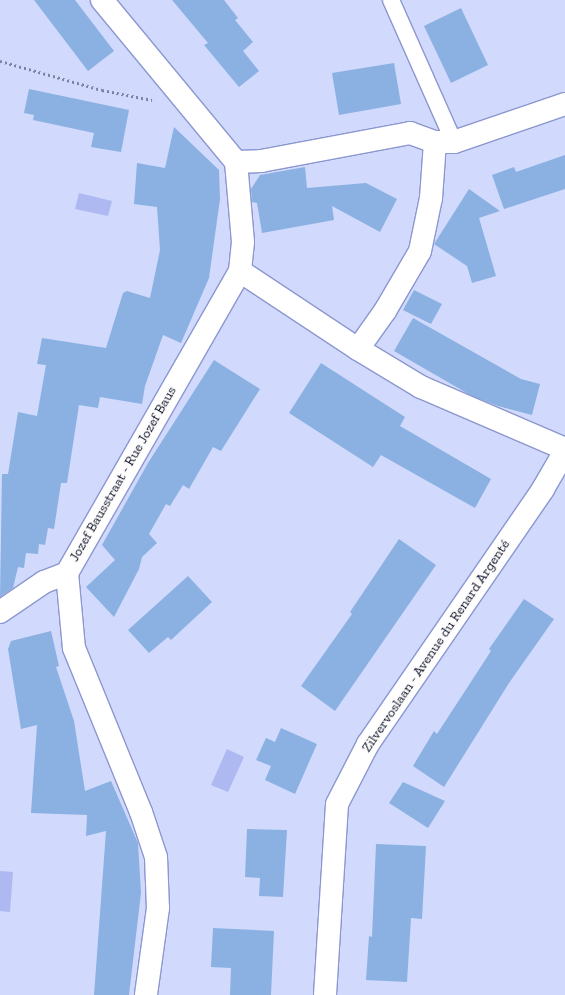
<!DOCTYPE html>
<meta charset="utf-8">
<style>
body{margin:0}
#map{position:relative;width:565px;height:995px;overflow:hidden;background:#d1d9fd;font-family:"Zilla Slab",serif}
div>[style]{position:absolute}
.water>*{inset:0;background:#adb9f0}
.building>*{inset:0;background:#8ab1e2}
.path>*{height:2.5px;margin-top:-1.25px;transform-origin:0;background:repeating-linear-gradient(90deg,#7d83a0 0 2px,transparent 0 5px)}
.roads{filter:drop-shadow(1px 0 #8b97cf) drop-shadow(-1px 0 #8b97cf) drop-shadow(0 1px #8b97cf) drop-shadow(0 -1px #8b97cf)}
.service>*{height:16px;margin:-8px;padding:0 8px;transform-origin:8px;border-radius:8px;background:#fff}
.minor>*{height:22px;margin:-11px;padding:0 11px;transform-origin:11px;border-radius:11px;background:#fff}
span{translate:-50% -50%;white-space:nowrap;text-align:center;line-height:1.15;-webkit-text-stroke:4px #fcfcfc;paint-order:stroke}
.street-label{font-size:14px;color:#0c0f23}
</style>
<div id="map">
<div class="water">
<div style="clip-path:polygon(79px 193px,112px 201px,108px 216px,75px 209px)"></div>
<div style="clip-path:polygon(227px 749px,244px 757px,228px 792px,211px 785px)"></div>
<div style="clip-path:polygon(0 871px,13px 872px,10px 912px,0 911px)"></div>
</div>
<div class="building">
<div style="clip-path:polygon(34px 0,75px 0,114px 51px,88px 71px)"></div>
<div style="clip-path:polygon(172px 0,224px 0,238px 18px,235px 20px,253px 42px,243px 51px,259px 71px,239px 87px,204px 45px,208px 43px)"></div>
<div style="clip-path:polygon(461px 8px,488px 65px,451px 83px,424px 26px)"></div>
<div style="clip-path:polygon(394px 63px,401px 104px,339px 115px,332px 73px)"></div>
<div style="clip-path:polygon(29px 89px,129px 110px,121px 152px,91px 147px,94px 133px,33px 120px,34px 115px,24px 113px)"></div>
<div style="clip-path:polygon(174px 127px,219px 170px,220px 199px,209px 278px,181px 343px,163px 335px,145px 386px,142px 404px,100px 397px,98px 408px,79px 405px,67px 483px,61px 483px,54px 529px,48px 528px,45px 545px,39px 544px,38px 554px,26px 553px,24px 568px,18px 567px,13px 588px,0 597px,2px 474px,8px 474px,18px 412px,37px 416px,46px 365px,37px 364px,42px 338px,106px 348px,123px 293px,127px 291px,150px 298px,160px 250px,157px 207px,134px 204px,137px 163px,165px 168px)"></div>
<div style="clip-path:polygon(565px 155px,565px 189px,504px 209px,492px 175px,514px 167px,516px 172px)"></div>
<div style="clip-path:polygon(305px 167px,307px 188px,366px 183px,397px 199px,380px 232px,332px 206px,334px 220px,262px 233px,257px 203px,252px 202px,251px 189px,260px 175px)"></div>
<div style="clip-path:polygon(469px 189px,500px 211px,479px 218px,496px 276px,472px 283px,467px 266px,434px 244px)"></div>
<div style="clip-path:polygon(414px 290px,442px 304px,431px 324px,403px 310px)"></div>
<div style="clip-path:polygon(413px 318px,521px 379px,540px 384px,532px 415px,498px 406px,472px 396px,394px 351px)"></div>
<div style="clip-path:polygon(214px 360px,260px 389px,221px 451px,213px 447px,189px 489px,183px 485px,170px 506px,166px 504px,149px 534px,157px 543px,142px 557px,139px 569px,114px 617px,86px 587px,115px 560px,102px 545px,148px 463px)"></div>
<div style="clip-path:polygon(321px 363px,405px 417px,400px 426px,491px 479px,475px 508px,381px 455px,373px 467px,289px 413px)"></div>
<div style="clip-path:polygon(399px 539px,436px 565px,335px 711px,301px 686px,352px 614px,350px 612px)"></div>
<div style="clip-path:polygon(188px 576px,212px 602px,171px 640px,168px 637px,149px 653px,128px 630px)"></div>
<div style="clip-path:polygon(524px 599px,554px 619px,509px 683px,444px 787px,413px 766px,434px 731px,437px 734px,491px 651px,489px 649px)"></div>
<div style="clip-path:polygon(51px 631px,59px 666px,56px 667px,74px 721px,85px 791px,111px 781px,138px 843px,141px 893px,129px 995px,94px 995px,106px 831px,86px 836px,87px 815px,31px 813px,37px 725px,21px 729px,8px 649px,11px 641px)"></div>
<div style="clip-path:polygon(281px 728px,317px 744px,295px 794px,265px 780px,271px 766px,256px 760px,266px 738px,275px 742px)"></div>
<div style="clip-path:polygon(403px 782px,445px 801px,428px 828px,389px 803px)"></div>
<div style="clip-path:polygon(247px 829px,287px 830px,283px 897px,259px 896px,260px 878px,245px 877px)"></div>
<div style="clip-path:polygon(376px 844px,426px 846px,422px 919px,411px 918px,407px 982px,366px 980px,369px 936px,372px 937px)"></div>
<div style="clip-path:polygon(213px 928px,274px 931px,271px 995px,230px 995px,231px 968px,211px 967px)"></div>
</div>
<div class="path">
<div style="left:0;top:61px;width:106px;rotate:15.9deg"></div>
<div style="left:102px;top:90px;width:51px;rotate:11.3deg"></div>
</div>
<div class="roads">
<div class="service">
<div style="left:391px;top:0;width:155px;rotate:66.1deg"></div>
</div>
<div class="minor">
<div style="left:102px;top:0;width:210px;rotate:50.4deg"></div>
<div style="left:236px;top:162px;width:80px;rotate:85deg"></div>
<div style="left:243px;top:242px;width:29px;rotate:96deg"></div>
<div style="left:240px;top:271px;width:348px;rotate:119.8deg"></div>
<div style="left:67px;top:573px;width:75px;rotate:84.7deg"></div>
<div style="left:74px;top:648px;width:177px;rotate:67.8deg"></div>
<div style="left:141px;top:812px;width:47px;rotate:71.6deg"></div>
<div style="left:156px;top:857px;width:51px;rotate:87.8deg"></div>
<div style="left:158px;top:908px;width:88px;rotate:97.9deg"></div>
<div style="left:236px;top:162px;width:25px;rotate:-2deg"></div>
<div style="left:261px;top:161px;width:152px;rotate:-10.6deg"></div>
<div style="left:410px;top:133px;width:27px;rotate:20deg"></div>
<div style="left:435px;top:142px;width:19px"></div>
<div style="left:454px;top:142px;width:117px;rotate:-18.9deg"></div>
<div style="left:240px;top:271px;width:141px;rotate:33.5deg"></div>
<div style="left:358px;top:349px;width:74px;rotate:31.1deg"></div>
<div style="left:421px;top:387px;width:157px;rotate:23.3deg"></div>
<div style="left:358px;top:349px;width:47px;rotate:-54.6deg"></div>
<div style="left:385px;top:311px;width:69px;rotate:-59.7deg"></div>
<div style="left:420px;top:251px;width:54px;rotate:-78.3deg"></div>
<div style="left:431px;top:198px;width:56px;rotate:-85.9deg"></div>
<div style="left:0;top:612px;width:53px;rotate:-34.3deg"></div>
<div style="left:44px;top:582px;width:25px;rotate:-21deg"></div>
<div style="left:325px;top:995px;width:191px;rotate:-86.4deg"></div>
<div style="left:337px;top:804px;width:68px;rotate:-62.7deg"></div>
<div style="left:368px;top:744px;width:309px;rotate:-55.5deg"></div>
<div style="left:543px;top:489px;width:44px;rotate:-59.9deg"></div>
</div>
</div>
<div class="street-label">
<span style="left:123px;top:474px;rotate:-60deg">Jozef Bausstraat - Rue Jozef Baus</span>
<span style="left:436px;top:646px;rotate:-56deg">Zilvervoslaan - Avenue du Renard Argenté</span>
</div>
</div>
